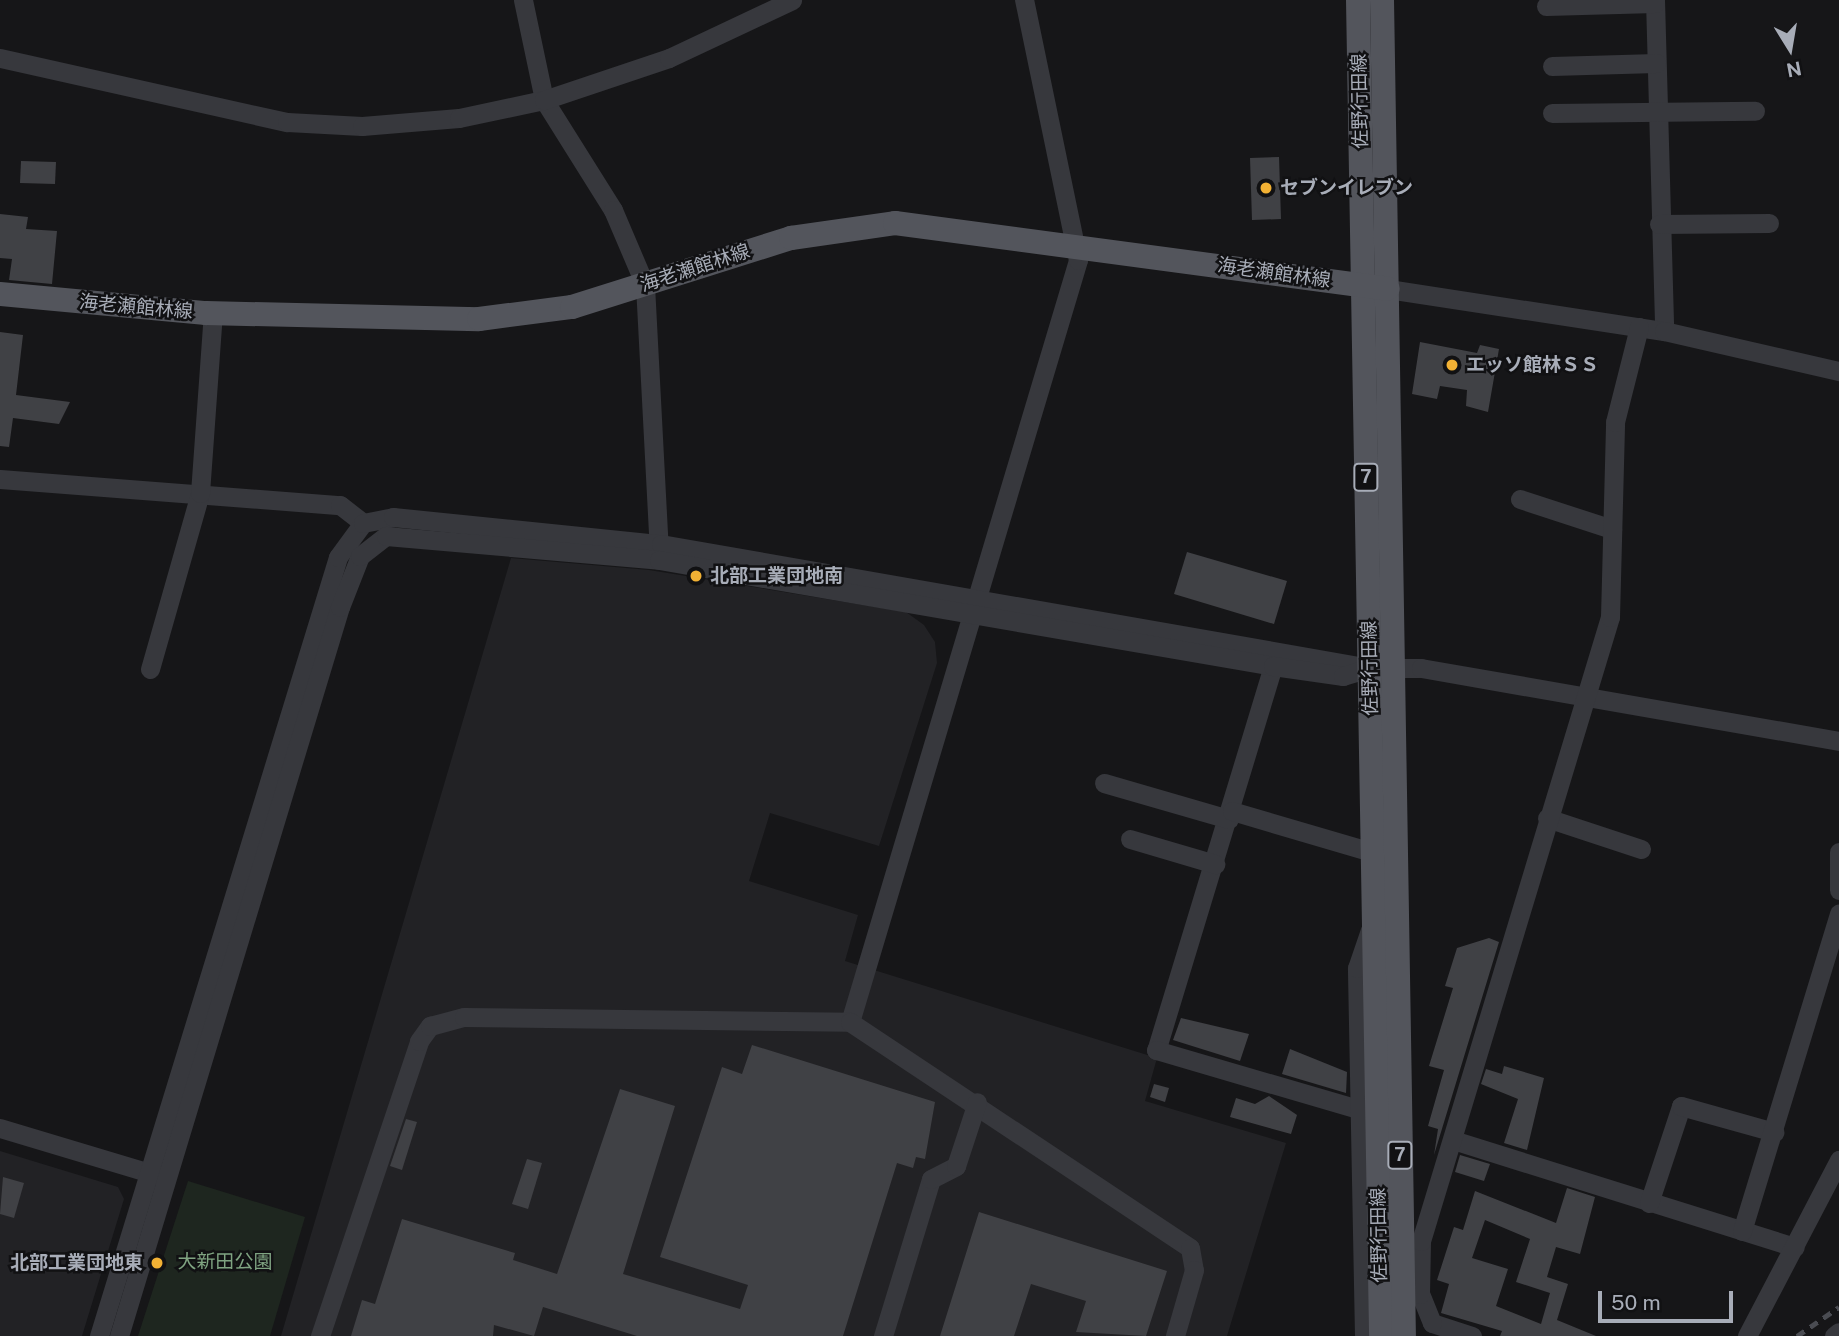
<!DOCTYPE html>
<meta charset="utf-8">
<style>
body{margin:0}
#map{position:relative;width:1839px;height:1336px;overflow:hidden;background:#161618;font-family:"Public Sans","Noto Sans JP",sans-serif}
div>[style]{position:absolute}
.built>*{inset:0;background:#222225}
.green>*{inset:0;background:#1e261f}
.building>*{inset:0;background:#404145}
.minor>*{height:19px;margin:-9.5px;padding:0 9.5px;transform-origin:9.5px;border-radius:9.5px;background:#37383d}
.major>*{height:24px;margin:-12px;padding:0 12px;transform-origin:12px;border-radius:12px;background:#53555c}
.rail>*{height:5px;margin-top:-2.5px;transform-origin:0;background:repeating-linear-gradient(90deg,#4a4c52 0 9px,transparent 0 16px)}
.dots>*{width:19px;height:19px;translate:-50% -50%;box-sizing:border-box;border:4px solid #111113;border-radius:50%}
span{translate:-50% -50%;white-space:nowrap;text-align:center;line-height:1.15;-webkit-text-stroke:5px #111113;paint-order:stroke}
.shield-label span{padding:2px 5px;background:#111113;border:2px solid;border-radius:5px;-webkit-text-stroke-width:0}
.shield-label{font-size:18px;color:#a8adb8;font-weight:700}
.street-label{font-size:19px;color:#a8adb8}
.poi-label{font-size:19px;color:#a8adb8;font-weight:700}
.left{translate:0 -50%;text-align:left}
.right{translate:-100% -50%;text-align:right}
.park-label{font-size:19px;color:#7fa381}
.north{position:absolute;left:1755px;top:14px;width:70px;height:70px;-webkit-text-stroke:5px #111113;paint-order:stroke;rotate:169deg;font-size:19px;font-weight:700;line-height:28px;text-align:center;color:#a8adb8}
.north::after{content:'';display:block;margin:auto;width:24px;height:32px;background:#a8adb8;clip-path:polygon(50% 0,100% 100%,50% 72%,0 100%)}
.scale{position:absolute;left:1598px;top:1291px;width:135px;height:32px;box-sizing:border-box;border:4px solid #a8adb8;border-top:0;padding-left:9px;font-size:21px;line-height:24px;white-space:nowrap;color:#a8adb8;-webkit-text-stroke:5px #111113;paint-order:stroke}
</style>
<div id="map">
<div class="built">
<div style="clip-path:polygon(511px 558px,649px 570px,906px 612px,924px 625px,935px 642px,937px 663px,879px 846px,770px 813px,749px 881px,858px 915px,845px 961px,1157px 1058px,1145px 1101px,1286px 1143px,1227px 1336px,281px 1336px)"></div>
<div style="clip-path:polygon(0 1151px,118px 1187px,124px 1199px,82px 1336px,0 1336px)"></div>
</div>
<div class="green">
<div style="clip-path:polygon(188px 1181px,305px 1217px,270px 1336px,138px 1336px)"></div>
</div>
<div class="building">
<div style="clip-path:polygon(1279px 157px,1281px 219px,1252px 220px,1250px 158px)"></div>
<div style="clip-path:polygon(21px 161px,56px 162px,55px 184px,20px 183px)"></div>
<div style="clip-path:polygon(0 214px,28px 217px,26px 229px,57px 231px,52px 284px,9px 280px,12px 259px,0 258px)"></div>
<div style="clip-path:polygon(0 332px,23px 335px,16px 395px,70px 402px,59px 424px,13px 418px,9px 447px,0 446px)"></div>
<div style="clip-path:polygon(1420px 342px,1477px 353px,1480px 345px,1499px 349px,1488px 412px,1466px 406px,1467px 390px,1440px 386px,1437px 399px,1412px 394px)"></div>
<div style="clip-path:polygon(1187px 552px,1287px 581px,1274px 624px,1174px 594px)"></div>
<div style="clip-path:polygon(1489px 938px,1499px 942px,1434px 1155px,1438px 1129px,1428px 1126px,1444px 1070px,1429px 1066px,1453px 988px,1445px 986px,1457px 948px)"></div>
<div style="clip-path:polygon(1181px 1018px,1249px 1034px,1240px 1061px,1173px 1040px)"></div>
<div style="clip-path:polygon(752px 1045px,935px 1102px,925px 1159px,916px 1157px,913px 1168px,897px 1163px,843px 1336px,637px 1336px,543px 1307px,534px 1336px,494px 1325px,493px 1336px,351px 1336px,362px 1300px,375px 1304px,402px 1219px,515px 1253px,513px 1260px,557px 1274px,620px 1089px,675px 1106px,623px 1274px,740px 1309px,748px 1285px,660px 1257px,722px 1067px,742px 1074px)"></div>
<div style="clip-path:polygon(1290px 1049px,1347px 1072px,1346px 1093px,1282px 1074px)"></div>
<div style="clip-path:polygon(1504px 1066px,1544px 1078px,1527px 1150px,1504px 1143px,1518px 1099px,1481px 1084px,1486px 1069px,1502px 1074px)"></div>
<div style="clip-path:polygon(1154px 1084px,1169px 1088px,1165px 1102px,1150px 1097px)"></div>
<div style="clip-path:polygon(1269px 1096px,1297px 1115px,1291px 1134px,1230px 1117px,1236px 1098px,1255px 1104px)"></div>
<div style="clip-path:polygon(406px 1119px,417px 1122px,402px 1170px,390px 1166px)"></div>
<div style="clip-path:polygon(1460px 1155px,1490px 1164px,1484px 1181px,1455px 1172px)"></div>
<div style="clip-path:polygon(527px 1159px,542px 1163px,528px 1209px,512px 1204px)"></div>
<div style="clip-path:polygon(3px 1177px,24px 1183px,14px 1218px,0 1214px)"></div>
<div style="clip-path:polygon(evenodd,1567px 1188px,1595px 1197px,1580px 1254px,1556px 1247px,1547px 1277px,1568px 1284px,1557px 1320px,1596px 1336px,1500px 1336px,1502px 1331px,1441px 1313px,1449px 1284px,1437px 1280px,1454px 1227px,1463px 1230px,1475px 1191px,1556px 1223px,1567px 1188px,1485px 1220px,1530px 1239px,1516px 1282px,1550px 1293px,1541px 1324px,1496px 1306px,1508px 1269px,1472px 1258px,1485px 1220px)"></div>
<div style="clip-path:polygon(979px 1212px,1167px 1271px,1146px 1336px,1076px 1332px,1086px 1301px,1031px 1284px,1014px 1336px,940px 1336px)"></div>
</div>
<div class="minor">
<div style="left:523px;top:0;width:102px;rotate:78.1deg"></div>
<div style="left:544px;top:100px;width:130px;rotate:57.9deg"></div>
<div style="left:613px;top:210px;width:82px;rotate:66.9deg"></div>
<div style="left:645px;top:285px;width:269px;rotate:87deg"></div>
<div style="left:1655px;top:0;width:331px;rotate:88.4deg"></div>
<div style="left:1546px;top:6px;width:109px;rotate:-1.6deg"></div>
<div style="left:0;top:58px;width:294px;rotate:12.6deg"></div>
<div style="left:287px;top:122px;width:75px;rotate:3.1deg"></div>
<div style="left:362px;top:126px;width:97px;rotate:-4.7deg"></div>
<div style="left:459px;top:118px;width:87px;rotate:-12deg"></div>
<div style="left:544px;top:100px;width:132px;rotate:-18.6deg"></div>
<div style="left:669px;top:58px;width:136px;rotate:-25.2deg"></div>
<div style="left:1552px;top:66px;width:104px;rotate:-1.7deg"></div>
<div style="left:1552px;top:113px;width:203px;rotate:-0.6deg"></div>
<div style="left:1659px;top:224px;width:110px;rotate:-0.5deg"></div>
<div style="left:1388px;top:289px;width:279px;rotate:8.7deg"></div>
<div style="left:1664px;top:331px;width:180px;rotate:12.9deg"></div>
<div style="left:0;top:479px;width:341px;rotate:4.4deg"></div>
<div style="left:340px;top:505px;width:29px;rotate:38deg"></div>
<div style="left:1520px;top:499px;width:97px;rotate:18.1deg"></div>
<div style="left:1276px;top:656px;width:412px;rotate:106.9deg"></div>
<div style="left:1156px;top:1050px;width:210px;rotate:16.3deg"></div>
<div style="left:150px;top:669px;width:183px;rotate:-74.1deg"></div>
<div style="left:200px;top:493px;width:180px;rotate:-85.9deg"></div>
<div style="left:1104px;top:783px;width:130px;rotate:16.1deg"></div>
<div style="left:1232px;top:811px;width:145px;rotate:16.4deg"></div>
<div style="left:1547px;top:818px;width:99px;rotate:18.3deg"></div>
<div style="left:1130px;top:839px;width:89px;rotate:16.4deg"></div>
<div style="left:1839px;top:852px;width:38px;rotate:90deg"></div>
<div style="left:850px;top:1022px;width:795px;rotate:-73.34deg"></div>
<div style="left:1078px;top:260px;width:266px;rotate:-101.7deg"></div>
<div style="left:0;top:1128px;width:167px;rotate:16.7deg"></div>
<div style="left:1453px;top:1140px;width:358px;rotate:17.4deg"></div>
<div style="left:1649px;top:1203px;width:102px;rotate:-71.7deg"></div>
<div style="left:1681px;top:1106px;width:97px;rotate:15.6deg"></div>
<div style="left:1742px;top:1231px;width:332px;rotate:-73deg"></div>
<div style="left:99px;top:1336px;width:815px;rotate:-72.94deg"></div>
<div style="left:338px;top:557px;width:42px;rotate:-53.7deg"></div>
<div style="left:363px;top:523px;width:31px;rotate:-11deg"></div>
<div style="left:393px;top:517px;width:269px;rotate:5.8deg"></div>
<div style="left:661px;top:544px;width:720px;rotate:9.92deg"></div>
<div style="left:119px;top:1336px;width:762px;rotate:-73.14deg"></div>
<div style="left:340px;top:607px;width:55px;rotate:-68.6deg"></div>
<div style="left:360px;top:556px;width:33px;rotate:-38deg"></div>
<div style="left:386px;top:536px;width:274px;rotate:5deg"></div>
<div style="left:659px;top:560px;width:623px;rotate:9.79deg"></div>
<div style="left:1273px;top:666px;width:71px;rotate:8.1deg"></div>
<div style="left:1343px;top:676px;width:28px;rotate:-17deg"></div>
<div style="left:1370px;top:668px;width:51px"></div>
<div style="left:1421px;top:668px;width:424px;rotate:9.9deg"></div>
<div style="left:320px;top:1336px;width:311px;rotate:-71.4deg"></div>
<div style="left:419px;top:1041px;width:19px;rotate:-54deg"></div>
<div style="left:430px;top:1026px;width:35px;rotate:-15deg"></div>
<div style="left:464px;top:1017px;width:386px;rotate:0.7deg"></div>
<div style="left:850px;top:1022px;width:408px;rotate:33.6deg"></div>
<div style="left:1190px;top:1248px;width:22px;rotate:80deg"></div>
<div style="left:1194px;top:1270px;width:69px;rotate:106.1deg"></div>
<div style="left:883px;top:1336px;width:164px;rotate:-73deg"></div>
<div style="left:931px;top:1179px;width:28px;rotate:-27deg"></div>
<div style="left:956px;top:1166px;width:67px;rotate:-71.8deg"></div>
<div style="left:1364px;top:1336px;width:368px;rotate:-91.1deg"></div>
<div style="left:1357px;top:968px;width:40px;rotate:-71.1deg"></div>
<div style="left:1472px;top:1336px;width:42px;rotate:-162deg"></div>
<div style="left:1432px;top:1323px;width:31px;rotate:-112deg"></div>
<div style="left:1420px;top:1294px;width:53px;rotate:-88.9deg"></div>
<div style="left:1421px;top:1241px;width:652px;rotate:-73.15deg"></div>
<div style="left:1610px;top:617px;width:195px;rotate:-88.5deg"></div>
<div style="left:1615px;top:422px;width:98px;rotate:-75.8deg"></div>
<div style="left:1747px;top:1336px;width:199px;rotate:-62.4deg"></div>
<div style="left:1834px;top:1336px;width:6px;rotate:-39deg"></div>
</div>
<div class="major">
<div style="left:1358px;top:0;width:1336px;rotate:89.01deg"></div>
<div style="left:1382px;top:0;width:1336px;rotate:89.06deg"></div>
<div style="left:0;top:294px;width:207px;rotate:5.3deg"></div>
<div style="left:206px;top:313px;width:273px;rotate:1.3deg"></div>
<div style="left:479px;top:319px;width:94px;rotate:-7.4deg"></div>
<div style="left:572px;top:307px;width:230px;rotate:-17.5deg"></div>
<div style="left:791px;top:238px;width:105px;rotate:-8.2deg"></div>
<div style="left:895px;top:223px;width:497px;rotate:7.6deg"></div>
</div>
<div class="rail">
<div style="left:1797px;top:1336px;width:51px;rotate:-34.6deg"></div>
</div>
<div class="dots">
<div style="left:1266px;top:188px;background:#f2b134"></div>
<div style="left:1452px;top:365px;background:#f2b134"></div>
<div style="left:696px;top:576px;background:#f2b134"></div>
<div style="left:157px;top:1263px;background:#f2b134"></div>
</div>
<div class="shield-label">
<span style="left:1366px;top:477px">7</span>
<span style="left:1400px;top:1155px">7</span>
</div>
<div class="street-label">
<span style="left:1360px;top:101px;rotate:-91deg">佐野行田線</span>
<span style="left:695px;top:268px;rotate:-18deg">海老瀬館林線</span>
<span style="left:1274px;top:273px;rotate:8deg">海老瀬館林線</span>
<span style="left:136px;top:307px;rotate:5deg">海老瀬館林線</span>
<span style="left:1370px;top:668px;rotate:-91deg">佐野行田線</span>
<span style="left:1379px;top:1235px;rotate:-91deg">佐野行田線</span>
</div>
<div class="poi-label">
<span class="left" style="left:1280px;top:188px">セブンイレブン</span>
<span class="left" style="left:1466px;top:365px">エッソ館林ＳＳ</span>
<span class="left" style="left:710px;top:576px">北部工業団地南</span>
<span class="right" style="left:143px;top:1263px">北部工業団地東</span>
</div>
<div class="park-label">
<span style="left:225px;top:1262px">大新田公園</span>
</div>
<div class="north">N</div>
<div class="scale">50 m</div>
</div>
